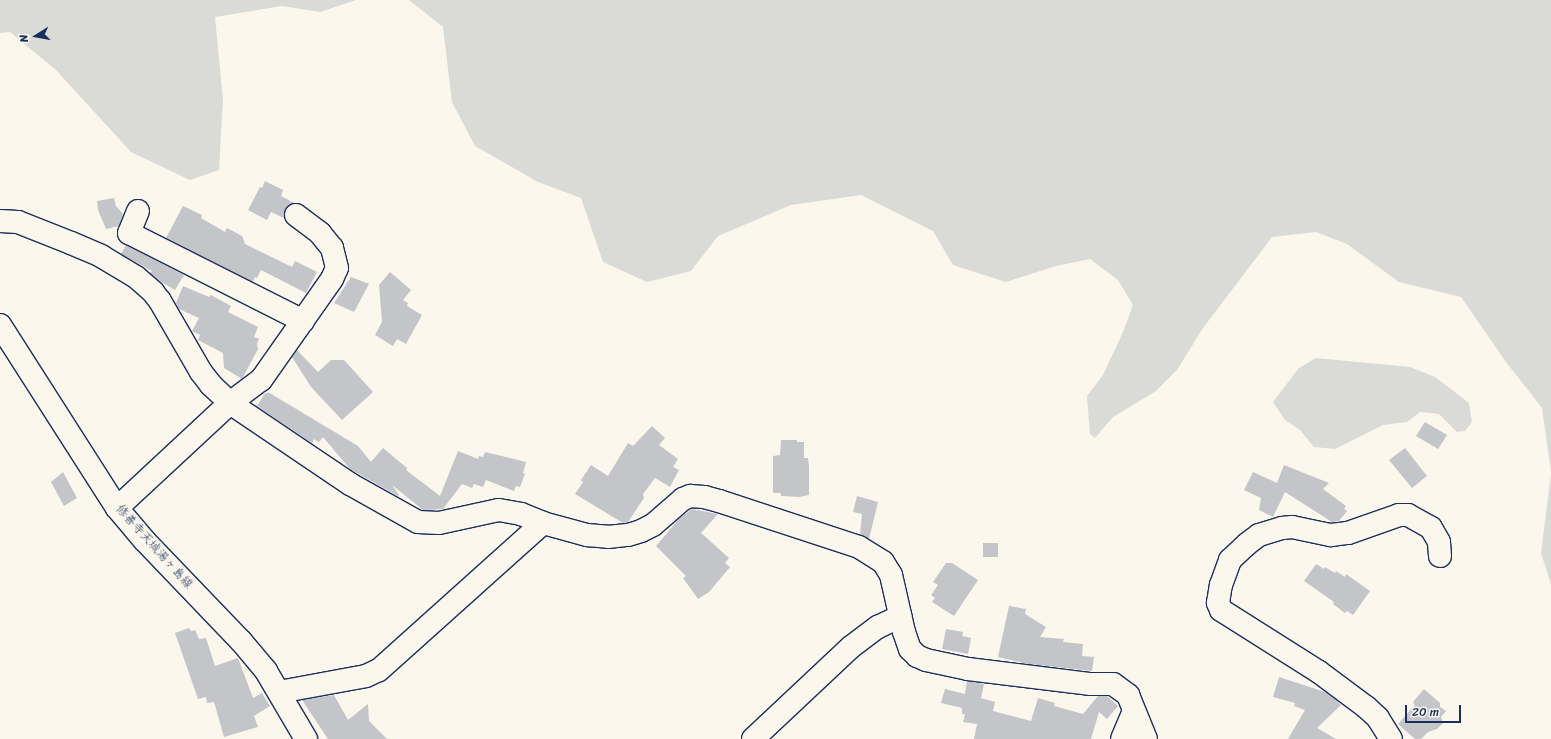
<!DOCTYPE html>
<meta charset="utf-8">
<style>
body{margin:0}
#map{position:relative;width:1551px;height:739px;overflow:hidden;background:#fbf7ec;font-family:Sriracha,"Klee One",sans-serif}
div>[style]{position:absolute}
.green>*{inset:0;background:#dadad7}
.building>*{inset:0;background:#c3c5c9}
.roads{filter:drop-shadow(1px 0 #1b2f5e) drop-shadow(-1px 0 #1b2f5e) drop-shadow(0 1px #1b2f5e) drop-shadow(0 -1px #1b2f5e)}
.minor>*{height:22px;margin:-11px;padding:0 11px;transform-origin:11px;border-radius:11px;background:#fbf7ec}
.major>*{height:22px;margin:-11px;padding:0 11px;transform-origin:11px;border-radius:11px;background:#fbf7ec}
span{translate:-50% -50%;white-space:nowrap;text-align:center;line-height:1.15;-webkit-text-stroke:3px #fbf7ec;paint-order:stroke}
.street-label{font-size:12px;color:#1b2f5e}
.north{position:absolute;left:16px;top:16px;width:40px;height:40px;-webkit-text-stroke:3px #fbf7ec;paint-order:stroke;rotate:259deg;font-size:11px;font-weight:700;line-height:16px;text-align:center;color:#1b2f5e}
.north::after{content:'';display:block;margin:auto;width:14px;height:18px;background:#1b2f5e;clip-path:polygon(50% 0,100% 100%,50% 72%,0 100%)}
.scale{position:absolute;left:1405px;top:705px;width:56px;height:18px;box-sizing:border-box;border:2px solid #1b2f5e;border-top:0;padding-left:5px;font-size:12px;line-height:14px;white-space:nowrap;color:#1b2f5e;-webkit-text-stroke:3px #fbf7ec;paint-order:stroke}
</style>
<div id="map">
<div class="green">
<div style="clip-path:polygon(0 0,356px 0,320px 12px,282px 6px,215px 17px,223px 100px,219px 170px,190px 180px,131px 152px,56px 70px,10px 32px,0 33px)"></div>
<div style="clip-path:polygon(409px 0,1551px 0,1551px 472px,1542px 408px,1506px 362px,1461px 297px,1399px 282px,1347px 244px,1316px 232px,1272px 237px,1203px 328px,1177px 370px,1156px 391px,1113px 417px,1095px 438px,1090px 434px,1087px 396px,1103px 375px,1123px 332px,1133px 305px,1118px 280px,1090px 259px,1056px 266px,1006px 282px,953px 265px,933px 231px,861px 195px,791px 205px,718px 236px,691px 271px,647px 282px,603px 262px,581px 198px,538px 182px,475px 146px,452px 102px,443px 27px)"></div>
<div style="clip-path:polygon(1316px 358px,1410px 367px,1435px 377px,1469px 403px,1472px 422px,1465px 431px,1457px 432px,1439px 414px,1420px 412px,1407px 422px,1383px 425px,1335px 449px,1314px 447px,1300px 430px,1285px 420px,1273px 402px,1299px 368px)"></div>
<div style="clip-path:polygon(1551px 474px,1551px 584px,1541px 553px)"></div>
</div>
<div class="building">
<div style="clip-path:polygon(265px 181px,283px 190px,281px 196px,294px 203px,286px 208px,284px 218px,271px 212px,267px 220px,248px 210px,260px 187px,262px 188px)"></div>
<div style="clip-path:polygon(114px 198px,116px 206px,123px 214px,119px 226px,106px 229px,98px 210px,97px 201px)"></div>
<div style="clip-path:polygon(183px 206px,202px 215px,201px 218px,225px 232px,227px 228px,242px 236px,245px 244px,292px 267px,295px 261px,317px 272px,306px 293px,261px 270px,257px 278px,255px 277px,253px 282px,166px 238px)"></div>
<div style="clip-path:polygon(126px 245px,184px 275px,175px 290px,160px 281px,150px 273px,152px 271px,121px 254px)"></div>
<div style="clip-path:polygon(390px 272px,411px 290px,403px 300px,408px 303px,407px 306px,422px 315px,406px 344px,397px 339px,393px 346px,375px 335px,382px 322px,379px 285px)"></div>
<div style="clip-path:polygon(351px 277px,369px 284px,354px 312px,334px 303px)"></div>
<div style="clip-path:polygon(183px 286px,209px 297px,211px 295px,231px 306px,228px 312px,258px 327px,254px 337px,259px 339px,257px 344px,258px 349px,242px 379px,224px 368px,223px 353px,198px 340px,200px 335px,192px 331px,199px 318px,179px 309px,176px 303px)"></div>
<div style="clip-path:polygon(297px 350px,318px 372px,331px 360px,344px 360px,373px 392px,342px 420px,311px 387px,292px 357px)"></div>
<div style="clip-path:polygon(268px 392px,358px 446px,371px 462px,383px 448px,407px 468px,406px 470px,440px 496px,458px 451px,478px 459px,479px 456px,483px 457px,485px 452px,526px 462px,523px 473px,525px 474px,520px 487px,516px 486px,514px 491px,486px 480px,483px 487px,474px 484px,472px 488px,462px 484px,443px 509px,423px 510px,392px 485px,399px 495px,398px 496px,350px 469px,323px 437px,319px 442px,314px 439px,312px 443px,257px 406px,265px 393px,267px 394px)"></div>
<div style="clip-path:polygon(1425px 422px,1447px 435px,1438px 449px,1416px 436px)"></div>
<div style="clip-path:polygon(652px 426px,665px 438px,659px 445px,678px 459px,673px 467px,679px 470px,670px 487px,655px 478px,643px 494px,644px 498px,628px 522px,623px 523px,575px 494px,583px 482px,581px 480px,591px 465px,608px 476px,628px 443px,633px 446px)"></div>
<div style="clip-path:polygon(781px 440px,797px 440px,797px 442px,804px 442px,804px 458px,808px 458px,809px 467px,809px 495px,799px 497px,781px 496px,781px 493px,773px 493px,773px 456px,780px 455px)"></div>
<div style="clip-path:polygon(1405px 448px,1427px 476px,1412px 488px,1389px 460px)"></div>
<div style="clip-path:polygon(1284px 465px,1329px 483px,1323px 489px,1346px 506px,1344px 509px,1347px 511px,1339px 521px,1332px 522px,1285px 492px,1273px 517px,1259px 510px,1261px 498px,1244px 490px,1253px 472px,1277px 483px)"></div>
<div style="clip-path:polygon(63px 472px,77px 498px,64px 506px,51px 482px)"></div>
<div style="clip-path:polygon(857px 496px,878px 502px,869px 539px,860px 534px,862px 514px,853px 512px)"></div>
<div style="clip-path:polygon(692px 509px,718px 514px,701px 533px,729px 558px,725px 563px,730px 567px,709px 592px,698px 599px,683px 578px,686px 576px,656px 546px,679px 519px)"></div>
<div style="clip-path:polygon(983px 543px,998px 543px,998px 557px,983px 557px)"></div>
<div style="clip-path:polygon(946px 563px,952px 563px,978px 580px,954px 616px,932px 602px,935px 598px,931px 595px,938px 585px,933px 582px)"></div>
<div style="clip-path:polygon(1316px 564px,1324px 569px,1325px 567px,1335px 573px,1336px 571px,1345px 577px,1346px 574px,1370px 591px,1353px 615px,1347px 611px,1345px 613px,1333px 604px,1334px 602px,1304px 581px)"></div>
<div style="clip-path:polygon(1009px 606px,1026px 609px,1025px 614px,1046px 627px,1040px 637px,1064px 639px,1063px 642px,1083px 644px,1082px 656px,1094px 657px,1092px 671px,1028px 664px,998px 657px)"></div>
<div style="clip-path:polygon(189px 628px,191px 631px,195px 630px,199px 639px,206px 638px,215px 666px,238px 658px,253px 698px,262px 693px,270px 706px,254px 716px,258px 727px,224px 737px,214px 702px,207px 703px,206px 697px,198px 699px,175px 633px)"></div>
<div style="clip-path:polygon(946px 629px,963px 632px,962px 636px,971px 638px,968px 654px,942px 649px)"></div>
<div style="clip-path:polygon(1279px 677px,1325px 692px,1336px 700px,1341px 705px,1317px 728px,1336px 739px,1288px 739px,1305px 710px,1294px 706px,1295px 703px,1273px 697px)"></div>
<div style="clip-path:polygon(967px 681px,984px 684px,981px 698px,995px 702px,993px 711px,1031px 721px,1038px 698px,1055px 703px,1054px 706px,1083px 714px,1098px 696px,1107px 696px,1118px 706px,1107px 719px,1099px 712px,1091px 739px,974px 739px,977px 724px,963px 722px,965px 714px,962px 714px,962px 708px,941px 703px,945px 689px,965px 694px)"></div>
<div style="clip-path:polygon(1424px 689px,1440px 703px,1440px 707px,1446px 711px,1441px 717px,1443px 723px,1437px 729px,1428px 732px,1421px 739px,1415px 739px,1398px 724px,1415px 705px,1413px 702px)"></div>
<div style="clip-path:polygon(334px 695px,348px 720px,368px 704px,369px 721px,387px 739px,328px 739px,302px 700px)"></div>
</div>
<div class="roads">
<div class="minor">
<div style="left:138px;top:211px;width:24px;rotate:112deg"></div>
<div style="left:129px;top:233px;width:195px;rotate:26.8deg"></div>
<div style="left:0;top:221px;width:18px;rotate:3deg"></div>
<div style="left:18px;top:222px;width:57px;rotate:21.6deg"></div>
<div style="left:71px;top:243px;width:33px;rotate:23deg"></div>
<div style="left:101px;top:256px;width:41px;rotate:31deg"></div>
<div style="left:136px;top:277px;width:23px;rotate:41deg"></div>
<div style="left:153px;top:292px;width:11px;rotate:52deg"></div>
<div style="left:160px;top:301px;width:82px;rotate:60deg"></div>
<div style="left:201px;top:372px;width:16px;rotate:52deg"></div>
<div style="left:211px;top:385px;width:26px;rotate:43deg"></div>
<div style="left:230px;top:403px;width:145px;rotate:34deg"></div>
<div style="left:350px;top:484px;width:78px;rotate:29.2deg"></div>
<div style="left:418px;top:522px;width:21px;rotate:3deg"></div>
<div style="left:439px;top:523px;width:61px;rotate:-12.2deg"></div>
<div style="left:499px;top:510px;width:22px;rotate:10deg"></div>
<div style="left:521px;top:514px;width:24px;rotate:22deg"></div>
<div style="left:543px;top:523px;width:46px;rotate:15.3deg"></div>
<div style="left:587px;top:535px;width:21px;rotate:5deg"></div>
<div style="left:608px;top:537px;width:20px;rotate:-6deg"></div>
<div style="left:628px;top:535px;width:14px;rotate:-17deg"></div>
<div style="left:641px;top:531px;width:13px;rotate:-27deg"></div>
<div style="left:653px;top:525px;width:40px;rotate:-41deg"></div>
<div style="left:683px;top:499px;width:8px;rotate:-23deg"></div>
<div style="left:690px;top:496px;width:14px;rotate:4deg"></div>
<div style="left:704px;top:497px;width:16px;rotate:15deg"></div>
<div style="left:719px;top:501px;width:147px;rotate:18.2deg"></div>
<div style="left:859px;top:547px;width:28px;rotate:32deg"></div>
<div style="left:883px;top:562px;width:15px;rotate:58deg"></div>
<div style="left:891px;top:575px;width:58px;rotate:77.2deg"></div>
<div style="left:904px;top:632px;width:18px;rotate:71deg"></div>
<div style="left:910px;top:649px;width:10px;rotate:45deg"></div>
<div style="left:917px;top:656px;width:10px;rotate:24deg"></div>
<div style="left:926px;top:660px;width:43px;rotate:12.1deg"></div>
<div style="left:968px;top:669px;width:124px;rotate:7deg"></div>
<div style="left:1091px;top:684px;width:22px"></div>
<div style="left:1113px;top:684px;width:19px;rotate:36deg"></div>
<div style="left:1128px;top:695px;width:48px;rotate:67.8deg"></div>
<div style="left:117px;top:508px;width:154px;rotate:-42.9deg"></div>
<div style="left:230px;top:403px;width:39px;rotate:-37deg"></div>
<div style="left:261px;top:380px;width:123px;rotate:-54.9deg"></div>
<div style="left:332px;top:279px;width:12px;rotate:-66deg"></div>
<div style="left:337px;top:268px;width:21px;rotate:-104deg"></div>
<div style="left:332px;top:248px;width:19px;rotate:-129deg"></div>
<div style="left:320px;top:233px;width:30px;rotate:-143deg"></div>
<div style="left:279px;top:692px;width:88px;rotate:-10.4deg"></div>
<div style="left:366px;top:676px;width:14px;rotate:-25deg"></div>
<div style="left:379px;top:670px;width:220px;rotate:-41.9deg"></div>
<div style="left:753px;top:739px;width:134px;rotate:-43.2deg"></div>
<div style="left:851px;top:647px;width:34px;rotate:-37deg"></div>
<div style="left:878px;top:627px;width:25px;rotate:-26deg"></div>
<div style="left:1122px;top:739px;width:30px;rotate:-67deg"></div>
<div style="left:1391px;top:739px;width:25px;rotate:-122deg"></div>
<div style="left:1378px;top:718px;width:16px;rotate:-137deg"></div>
<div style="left:1366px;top:707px;width:59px;rotate:-143.3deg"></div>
<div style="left:1319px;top:672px;width:116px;rotate:-147.7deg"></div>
<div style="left:1221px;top:610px;width:8px;rotate:-113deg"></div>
<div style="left:1218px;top:603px;width:18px;rotate:-81deg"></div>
<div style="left:1221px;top:585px;width:27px;rotate:-70deg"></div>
<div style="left:1230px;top:560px;width:23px;rotate:-43deg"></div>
<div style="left:1247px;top:544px;width:15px;rotate:-37deg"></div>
<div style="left:1259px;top:535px;width:24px;rotate:-17deg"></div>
<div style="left:1282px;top:528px;width:10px;rotate:-6deg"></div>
<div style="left:1292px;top:527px;width:40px;rotate:12deg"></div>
<div style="left:1331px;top:535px;width:17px;rotate:-7deg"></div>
<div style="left:1348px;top:533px;width:54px;rotate:-19.4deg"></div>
<div style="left:1399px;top:515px;width:9px"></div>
<div style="left:1408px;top:515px;width:26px;rotate:29deg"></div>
<div style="left:1431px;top:528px;width:16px;rotate:60deg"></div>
<div style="left:1439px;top:542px;width:14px;rotate:86deg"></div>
</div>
<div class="major">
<div style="left:0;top:325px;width:217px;rotate:57.4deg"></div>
<div style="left:117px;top:508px;width:43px;rotate:49.7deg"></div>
<div style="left:145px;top:541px;width:139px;rotate:46.2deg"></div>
<div style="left:241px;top:641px;width:39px;rotate:50deg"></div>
<div style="left:266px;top:671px;width:79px;rotate:59.5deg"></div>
</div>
</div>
<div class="street-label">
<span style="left:154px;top:547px;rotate:48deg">修善寺天城湯ヶ島線</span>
</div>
<div class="north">N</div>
<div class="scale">20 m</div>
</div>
